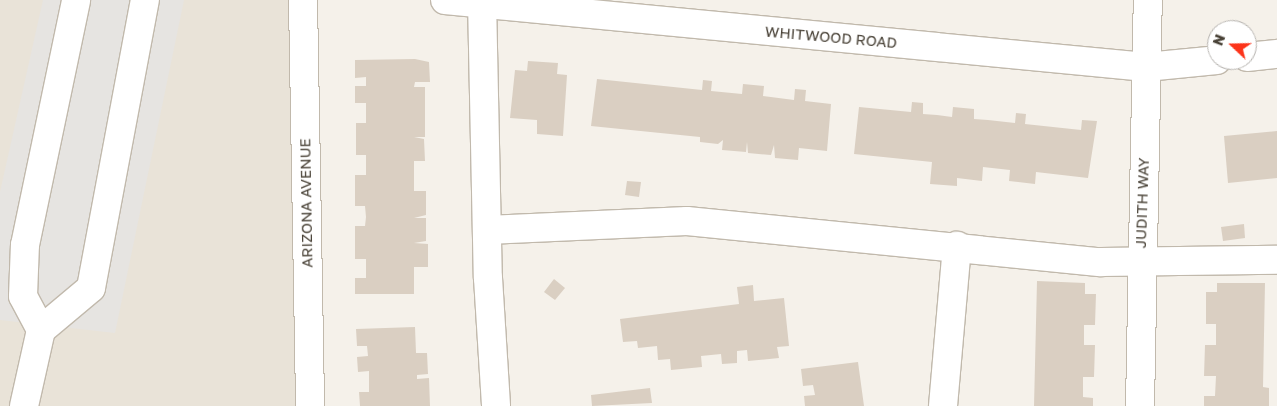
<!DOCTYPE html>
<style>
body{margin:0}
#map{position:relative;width:1277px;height:406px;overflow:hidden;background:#f5f1ea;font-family:"Golos Text",sans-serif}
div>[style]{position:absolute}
.residential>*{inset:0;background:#e9e3d8}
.parking>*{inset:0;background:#e6e4e1}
.building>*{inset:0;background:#dacfc2}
.roads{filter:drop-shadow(1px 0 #c1b9ac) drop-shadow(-1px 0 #c1b9ac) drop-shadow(0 1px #c1b9ac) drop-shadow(0 -1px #c1b9ac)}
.minor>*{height:28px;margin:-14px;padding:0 14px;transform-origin:14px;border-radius:14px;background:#fff}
span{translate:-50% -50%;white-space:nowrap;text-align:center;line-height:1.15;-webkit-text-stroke:4px #fff;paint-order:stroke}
.street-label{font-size:15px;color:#494237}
.north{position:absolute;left:1207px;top:20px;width:50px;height:50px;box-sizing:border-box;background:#fff;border:1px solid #b6b3af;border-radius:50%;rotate:291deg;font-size:14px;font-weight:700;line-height:20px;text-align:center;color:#494237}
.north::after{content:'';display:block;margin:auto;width:18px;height:22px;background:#fc341a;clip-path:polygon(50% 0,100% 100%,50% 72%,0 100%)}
</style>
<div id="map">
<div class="residential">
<div style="clip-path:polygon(0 0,303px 0,310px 406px,0 406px)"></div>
</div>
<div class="parking">
<div style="clip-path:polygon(43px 0,184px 0,115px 333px,0 320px,0 192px)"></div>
</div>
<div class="building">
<div style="clip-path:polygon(415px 59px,429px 62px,430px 82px,415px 82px,414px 87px,425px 87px,425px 137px,414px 137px,424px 139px,425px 161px,414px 161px,414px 191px,426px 191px,426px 215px,414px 218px,426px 218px,426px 241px,414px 243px,428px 244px,428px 267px,414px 267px,414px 294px,355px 294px,355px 278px,366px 278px,366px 259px,355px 259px,355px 226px,365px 226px,366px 217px,365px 206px,355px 206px,355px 175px,366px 175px,366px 155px,356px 155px,356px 123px,366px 123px,366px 103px,355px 103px,355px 86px,366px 86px,366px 77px,355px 78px,355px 60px)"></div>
<div style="clip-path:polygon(528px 61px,558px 63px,557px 74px,567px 75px,563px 136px,537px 134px,537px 120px,510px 118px,515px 70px,527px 71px)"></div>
<div style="clip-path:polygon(597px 79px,702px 90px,703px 80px,712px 81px,711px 91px,742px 94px,743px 84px,764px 86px,763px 96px,794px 100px,795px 89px,806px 90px,805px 101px,831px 104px,827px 151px,799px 148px,798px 160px,775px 158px,774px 145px,771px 155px,748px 153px,747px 142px,746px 152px,722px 150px,723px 140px,718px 144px,700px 142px,700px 137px,591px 126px)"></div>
<div style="clip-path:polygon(912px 102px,923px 103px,923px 114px,937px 115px,952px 117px,953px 107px,974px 109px,974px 119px,988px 120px,1015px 123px,1016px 113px,1026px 114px,1025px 124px,1081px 130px,1082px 120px,1097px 121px,1088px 178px,1036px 172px,1035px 184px,1009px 181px,1010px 170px,983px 167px,982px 181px,957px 178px,957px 186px,930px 184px,932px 162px,854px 154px,859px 107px,911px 112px)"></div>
<div style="clip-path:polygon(1277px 131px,1277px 178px,1228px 183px,1224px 136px)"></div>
<div style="clip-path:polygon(627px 181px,641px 182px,639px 197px,625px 195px)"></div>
<div style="clip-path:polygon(1244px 224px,1245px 238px,1223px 241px,1221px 227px)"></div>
<div style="clip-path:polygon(554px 279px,565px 288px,555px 300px,544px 292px)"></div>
<div style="clip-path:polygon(1037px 281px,1085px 283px,1085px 294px,1096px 294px,1095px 325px,1084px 325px,1084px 345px,1095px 345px,1094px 377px,1083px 377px,1083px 397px,1093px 398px,1093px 406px,1034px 406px)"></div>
<div style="clip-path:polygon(1217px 283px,1265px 283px,1263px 387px,1269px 388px,1269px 406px,1204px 406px,1204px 396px,1215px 396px,1216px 376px,1204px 376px,1205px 345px,1216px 345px,1216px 324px,1206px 324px,1206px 292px,1217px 292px)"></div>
<div style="clip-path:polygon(753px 285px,754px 301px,784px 298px,789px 346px,777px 347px,779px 358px,748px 361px,747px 350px,737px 351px,737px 363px,722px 364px,721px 354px,701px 356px,702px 367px,671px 370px,670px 359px,658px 360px,657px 346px,638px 348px,637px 341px,623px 342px,620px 319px,739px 304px,737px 287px)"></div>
<div style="clip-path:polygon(415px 327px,416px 353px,427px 353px,428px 374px,417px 375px,417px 379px,429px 378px,430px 406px,360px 406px,359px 392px,369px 392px,369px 371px,358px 372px,357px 357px,368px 356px,367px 346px,357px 346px,356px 329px)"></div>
<div style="clip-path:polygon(858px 362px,864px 406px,805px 406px,804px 396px,815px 395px,813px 385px,803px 386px,801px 369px)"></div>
<div style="clip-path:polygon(650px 388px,652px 403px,592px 406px,591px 395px)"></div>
</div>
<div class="roads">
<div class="minor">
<div style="left:303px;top:0;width:406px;rotate:89deg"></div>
<div style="left:445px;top:0;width:704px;rotate:5.46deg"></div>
<div style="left:1146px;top:67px;width:71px;rotate:-5.6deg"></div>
<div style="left:482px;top:0;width:278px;rotate:88.8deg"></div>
<div style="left:488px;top:278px;width:128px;rotate:86.4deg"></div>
<div style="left:1247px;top:57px;width:30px;rotate:-6deg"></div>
<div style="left:487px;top:230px;width:200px;rotate:-2.6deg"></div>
<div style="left:687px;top:221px;width:416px;rotate:5.7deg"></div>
<div style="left:1101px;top:262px;width:176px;rotate:-0.7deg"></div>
<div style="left:41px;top:330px;width:65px;rotate:-40deg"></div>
<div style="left:91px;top:288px;width:293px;rotate:-79.4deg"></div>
<div style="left:24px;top:406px;width:78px;rotate:-77.4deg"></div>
<div style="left:41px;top:330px;width:38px;rotate:-118deg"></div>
<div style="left:23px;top:296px;width:51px;rotate:-87.8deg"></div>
<div style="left:25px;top:245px;width:250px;rotate:-78.2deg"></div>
<div style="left:943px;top:406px;width:161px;rotate:-85deg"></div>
<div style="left:1140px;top:406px;width:406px;rotate:-88.9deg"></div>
</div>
</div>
<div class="street-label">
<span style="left:831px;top:37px;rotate:5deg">WHITWOOD ROAD</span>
<span style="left:306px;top:203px;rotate:-91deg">ARIZONA AVENUE</span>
<span style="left:1142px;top:203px;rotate:-88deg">JUDITH WAY</span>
</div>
<div class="north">N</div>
</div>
